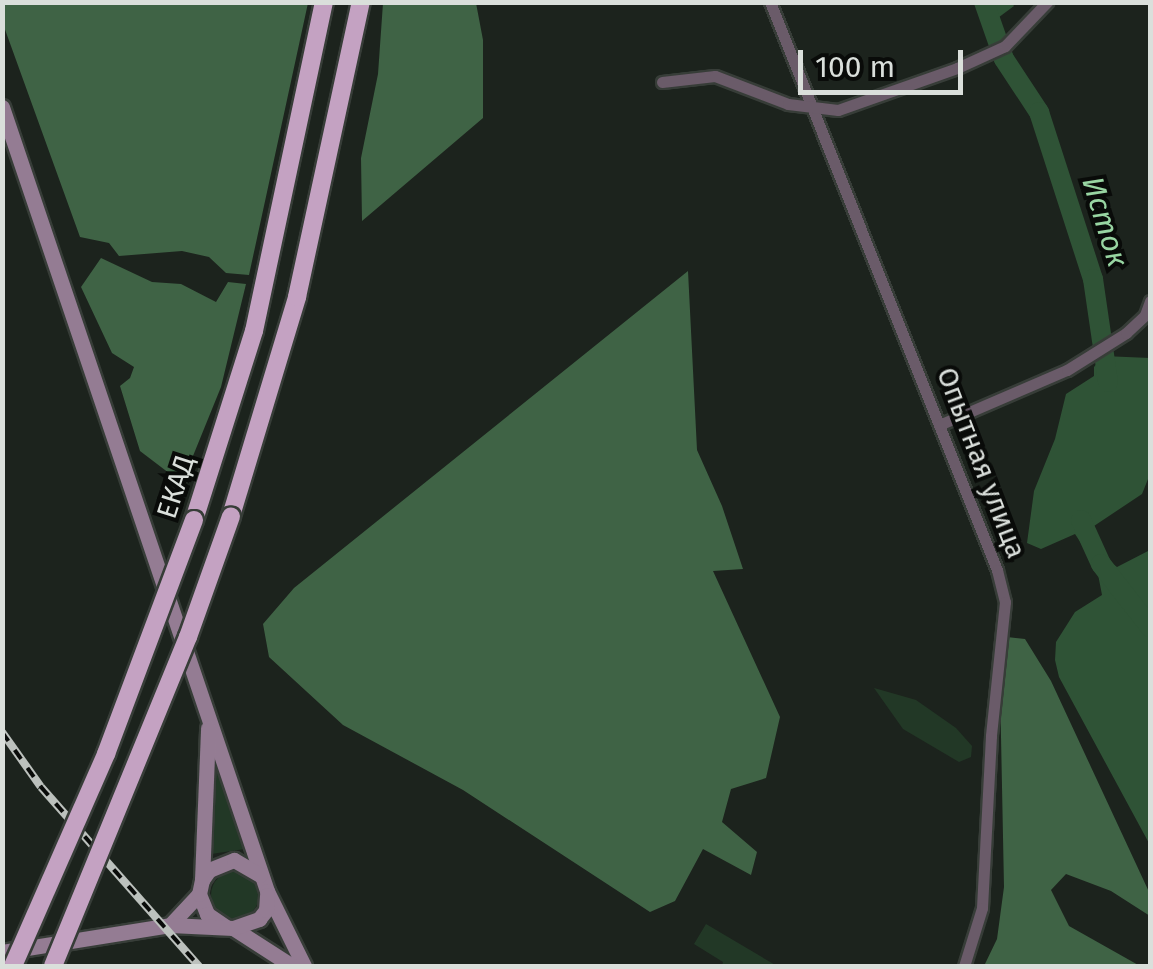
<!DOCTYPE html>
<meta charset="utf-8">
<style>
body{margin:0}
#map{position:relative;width:1153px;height:969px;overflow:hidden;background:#1c231d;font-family:"Fira Sans",sans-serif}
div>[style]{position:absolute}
.green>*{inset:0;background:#223826}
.round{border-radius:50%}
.forest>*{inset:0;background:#3f6345}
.water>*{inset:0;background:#2f5336}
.river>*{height:20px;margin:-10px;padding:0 10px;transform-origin:10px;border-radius:10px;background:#2f5336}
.roads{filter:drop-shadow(2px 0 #373d38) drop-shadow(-2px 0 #373d38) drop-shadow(0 2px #373d38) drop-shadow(0 -2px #373d38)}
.minor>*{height:11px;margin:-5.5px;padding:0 5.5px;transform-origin:5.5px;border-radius:5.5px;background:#6a5b69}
.secondary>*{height:15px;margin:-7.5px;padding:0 7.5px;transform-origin:7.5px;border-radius:7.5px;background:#947c93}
.trunk>*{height:18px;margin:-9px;padding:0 9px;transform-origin:9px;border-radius:9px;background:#c4a2c2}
.rail>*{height:8px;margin-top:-4px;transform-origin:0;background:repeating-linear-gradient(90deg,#090b09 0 11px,#bcc1bd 0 22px);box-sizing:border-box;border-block:2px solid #bcc1bd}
.bridges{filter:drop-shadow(2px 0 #373d38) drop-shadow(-2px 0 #373d38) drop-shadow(0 2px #373d38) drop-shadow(0 -2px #373d38)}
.trunk-bridge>*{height:18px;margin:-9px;padding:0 9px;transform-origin:9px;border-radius:9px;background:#c4a2c2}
span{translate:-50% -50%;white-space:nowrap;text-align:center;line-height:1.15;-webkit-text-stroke:8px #090b09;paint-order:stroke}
.street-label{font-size:28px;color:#dadfdb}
.water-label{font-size:30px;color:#98d5a2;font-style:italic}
.frame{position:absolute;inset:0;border:5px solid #dadfdb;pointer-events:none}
.scale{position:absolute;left:798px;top:50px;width:165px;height:45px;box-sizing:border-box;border:5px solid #dadfdb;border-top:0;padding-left:12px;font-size:30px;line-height:35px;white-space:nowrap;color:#dadfdb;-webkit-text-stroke:8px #090b09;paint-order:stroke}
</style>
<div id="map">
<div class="green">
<div style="clip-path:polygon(874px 688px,916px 700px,956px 728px,972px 746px,971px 757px,959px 762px,903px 729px)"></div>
<div style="clip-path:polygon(215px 758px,245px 849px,211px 854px)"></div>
<div class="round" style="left:211px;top:871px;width:48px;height:48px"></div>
<div style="clip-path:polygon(706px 924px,777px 966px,722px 966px,723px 962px,694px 944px)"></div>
</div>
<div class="forest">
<div style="clip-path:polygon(3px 2px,308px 3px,249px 275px,226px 273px,209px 257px,182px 251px,119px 256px,109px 243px,80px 237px,3px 24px)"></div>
<div style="clip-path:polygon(383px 3px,476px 3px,483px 40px,483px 118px,362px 221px,361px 158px,378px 74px)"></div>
<div style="clip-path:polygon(101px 258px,152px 282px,181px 284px,216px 302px,228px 282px,246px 284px,221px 387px,182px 483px,140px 451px,120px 386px,130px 378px,134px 367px,112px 353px,81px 287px)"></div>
<div style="clip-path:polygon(688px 271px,697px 450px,722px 506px,743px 569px,713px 571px,780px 717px,766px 778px,731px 789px,722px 822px,757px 852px,751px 875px,703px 849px,675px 901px,650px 912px,463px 790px,343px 725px,269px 657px,263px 624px,294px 588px)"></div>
<div style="clip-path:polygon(1007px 637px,1025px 639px,1051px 681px,1150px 894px,1150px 916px,1111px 891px,1066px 874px,1051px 890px,1069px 926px,1140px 966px,984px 966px,997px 939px,1004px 887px,1000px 686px)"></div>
</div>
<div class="water">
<div style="clip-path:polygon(976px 3px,1012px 3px,1014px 6px,987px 26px)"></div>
<div style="clip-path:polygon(1103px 356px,1150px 358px,1150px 474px,1142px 494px,1091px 528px,1088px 544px,1083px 546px,1075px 534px,1041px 549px,1027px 543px,1034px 491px,1055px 439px,1066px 394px,1094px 376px,1094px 367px)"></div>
<div style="clip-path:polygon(1150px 550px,1150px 845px,1059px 677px,1055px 660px,1056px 642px,1075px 612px,1102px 595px,1096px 564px,1108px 560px,1117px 567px)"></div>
</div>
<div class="river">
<div style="left:984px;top:2px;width:60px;rotate:70.7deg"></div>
<div style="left:1004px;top:59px;width:64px;rotate:56.6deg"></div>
<div style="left:1039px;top:112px;width:176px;rotate:72.1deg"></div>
<div style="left:1093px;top:279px;width:104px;rotate:81.7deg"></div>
<div style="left:1081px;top:520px;width:48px;rotate:65.6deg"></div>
<div style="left:1101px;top:564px;width:80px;rotate:52.1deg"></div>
</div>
<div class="roads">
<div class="minor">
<div style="left:770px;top:2px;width:612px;rotate:68.22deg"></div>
<div style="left:997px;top:570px;width:33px;rotate:76deg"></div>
<div style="left:1005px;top:602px;width:135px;rotate:96deg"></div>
<div style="left:991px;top:736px;width:172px;rotate:93deg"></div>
<div style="left:982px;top:908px;width:61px;rotate:107.2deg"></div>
<div style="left:662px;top:82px;width:53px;rotate:-6.5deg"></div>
<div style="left:715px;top:76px;width:78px;rotate:21deg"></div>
<div style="left:788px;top:104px;width:50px;rotate:6.8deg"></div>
<div style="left:838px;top:110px;width:126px;rotate:-19.4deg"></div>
<div style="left:957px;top:68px;width:53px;rotate:-24.6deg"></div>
<div style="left:1005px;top:46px;width:61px;rotate:-46.3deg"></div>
<div style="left:939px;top:425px;width:139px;rotate:-23.3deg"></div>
<div style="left:1067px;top:370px;width:70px;rotate:-32.1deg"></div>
<div style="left:1126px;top:333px;width:26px;rotate:-43deg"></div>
<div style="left:1145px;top:315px;width:15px;rotate:-70deg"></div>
</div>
<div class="secondary">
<div style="left:2px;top:107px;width:828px;rotate:71.32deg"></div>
<div style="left:267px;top:891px;width:84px;rotate:63.7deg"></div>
<div style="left:202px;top:880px;width:12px;rotate:-55deg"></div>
<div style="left:209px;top:870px;width:27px;rotate:-22deg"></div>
<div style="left:234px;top:860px;width:30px;rotate:30deg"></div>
<div style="left:199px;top:894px;width:22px;rotate:68deg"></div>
<div style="left:207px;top:914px;width:23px;rotate:34deg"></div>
<div style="left:170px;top:925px;width:42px;rotate:-46.9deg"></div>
<div style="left:199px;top:894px;width:14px;rotate:-78deg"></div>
<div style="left:202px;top:880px;width:152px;rotate:-87.7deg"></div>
<div style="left:233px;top:928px;width:70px;rotate:32.8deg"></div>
<div style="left:2px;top:952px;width:170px;rotate:-9.1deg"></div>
<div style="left:170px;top:925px;width:63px;rotate:2.7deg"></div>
<div style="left:233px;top:928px;width:28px;rotate:-19deg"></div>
<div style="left:259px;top:919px;width:11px;rotate:-52deg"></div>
<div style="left:266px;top:910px;width:15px;rotate:-86deg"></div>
</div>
<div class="trunk">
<div style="left:231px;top:516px;width:229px;rotate:-73.2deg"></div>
<div style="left:297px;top:297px;width:302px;rotate:-77.8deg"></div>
<div style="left:194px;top:520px;width:198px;rotate:-72.4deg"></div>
<div style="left:254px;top:331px;width:336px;rotate:-78deg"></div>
</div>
</div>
<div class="rail">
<div style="left:2px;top:732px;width:67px;rotate:54.7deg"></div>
<div style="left:41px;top:787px;width:239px;rotate:48.6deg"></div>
</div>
<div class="bridges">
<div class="trunk-bridge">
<div style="left:13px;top:966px;width:232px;rotate:-66.3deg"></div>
<div style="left:106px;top:754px;width:250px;rotate:-69.4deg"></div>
<div style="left:53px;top:966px;width:356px;rotate:-67.7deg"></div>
<div style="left:188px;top:637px;width:128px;rotate:-70.4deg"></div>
</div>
</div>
<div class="street-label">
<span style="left:981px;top:463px;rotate:69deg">Опытная улица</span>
<span style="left:176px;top:487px;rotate:-72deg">ЕКАД</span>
</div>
<div class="water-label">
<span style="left:1105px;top:222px;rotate:73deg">Исток</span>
</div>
<div class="frame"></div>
<div class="scale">100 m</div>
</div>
